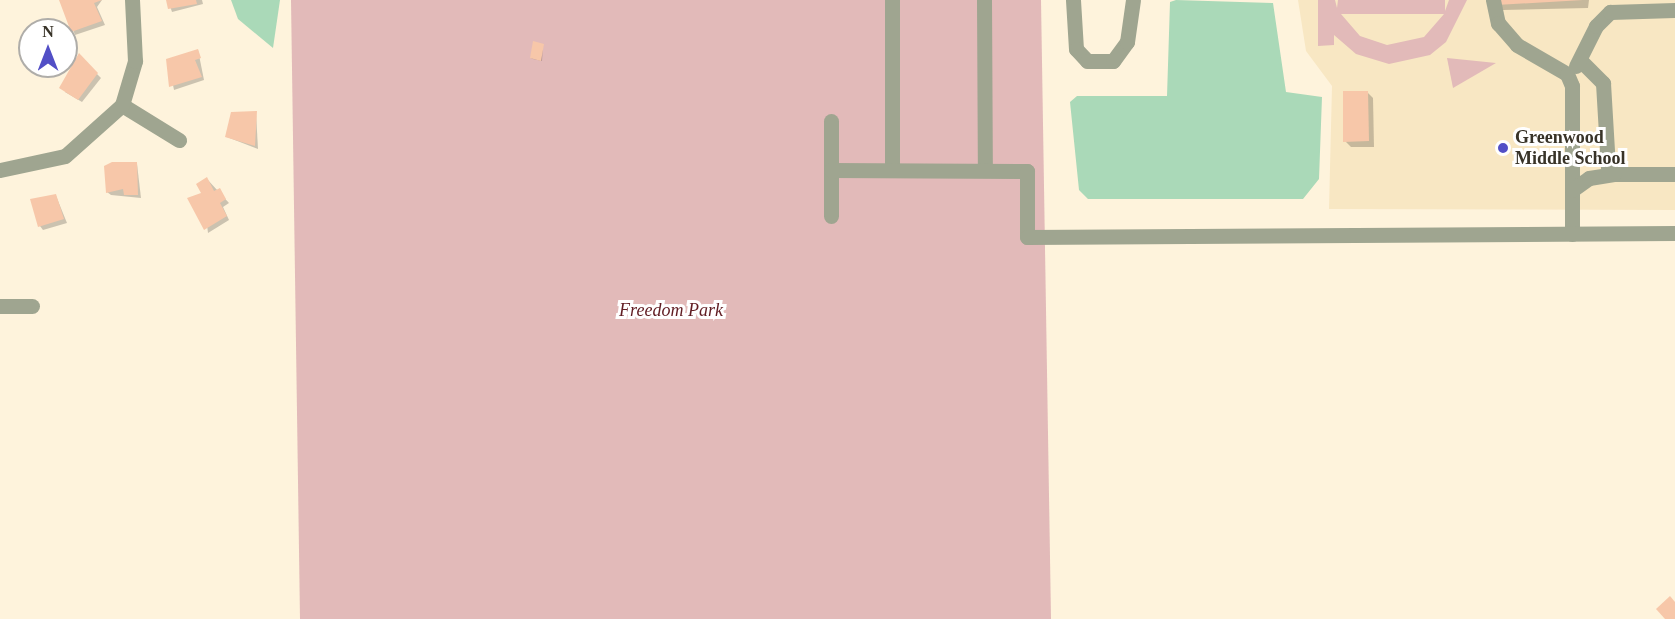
<!DOCTYPE html>
<style>
body{margin:0}
#map{position:relative;width:1675px;height:619px;overflow:hidden;background:#fef3dc;font-family:"Times New Roman",serif}
div>[style]{position:absolute}
.built>*{inset:0;background:#f8e7c3}
.green>*{inset:0;background:#e2bab9}
.water>*{inset:0;background:#aad9b8}
.shadow>*{inset:0;background:#0003}
.building>*{inset:0;background:#f7c7a9}
.minor>*{height:15px;margin:-7.5px;padding:0 7.5px;transform-origin:7.5px;border-radius:7.5px;background:#9fa590}
.dots>*{width:16px;height:16px;translate:-50% -50%;box-sizing:border-box;border:3px solid #fff;border-radius:50%}
span{translate:-50% -50%;white-space:nowrap;text-align:center;line-height:1.15;-webkit-text-stroke:6px #fff;paint-order:stroke}
.poi-label{font-size:18px;color:#383328;font-weight:700}
.left{translate:0 -50%;text-align:left}
.park-label{font-size:18px;color:#611d23;font-style:italic}
.north{position:absolute;left:18px;top:18px;width:60px;height:60px;box-sizing:border-box;background:#fff;border:2px solid #afada9;border-radius:50%;rotate:0deg;font-size:16px;font-weight:700;line-height:24px;text-align:center;color:#383328}
.north::after{content:'';display:block;margin:auto;width:21px;height:27px;background:#524fc6;clip-path:polygon(50% 0,100% 100%,50% 72%,0 100%)}
</style>
<div id="map">
<div class="built">
<div style="clip-path:polygon(1298px 0,1675px 0,1675px 210px,1329px 209px,1332px 86px,1306px 51px)"></div>
</div>
<div class="green">
<div style="clip-path:polygon(291px 0,1041px 0,1051px 619px,300px 619px)"></div>
<div style="clip-path:polygon(evenodd,1318px 0,1335px 0,1337px 8px,1338px 0,1445px 0,1445px 11px,1449px 0,1467px 0,1446px 42px,1430px 55px,1389px 64px,1356px 54px,1334px 35px,1334px 45px,1318px 46px,1318px 0,1341px 14px,1444px 14px,1424px 37px,1387px 45px,1360px 36px,1341px 14px)"></div>
<div style="clip-path:polygon(1447px 58px,1496px 63px,1453px 88px)"></div>
</div>
<div class="water">
<div style="clip-path:polygon(231px 0,280px 0,273px 48px,238px 19px)"></div>
<div style="clip-path:polygon(1176px 0,1273px 3px,1286px 92px,1322px 97px,1319px 179px,1303px 199px,1088px 199px,1079px 190px,1070px 102px,1077px 96px,1167px 96px,1170px 2px)"></div>
</div>
<div class="shadow">
<div style="clip-path:polygon(61px 0,102px 0,97px 7px,105px 25px,75px 35px)"></div>
<div style="clip-path:polygon(168px 0,202px 0,203px 4px,172px 12px)"></div>
<div style="clip-path:polygon(1498px 0,1589px 0,1588px 8px,1503px 10px)"></div>
<div style="clip-path:polygon(543px 45px,542px 61px,533px 59px,531px 58px)"></div>
<div style="clip-path:polygon(198px 50px,204px 80px,174px 90px,168px 60px)"></div>
<div style="clip-path:polygon(79px 56px,101px 78px,82px 102px,65px 92px)"></div>
<div style="clip-path:polygon(1367px 92px,1373px 98px,1374px 147px,1351px 147px,1345px 141px)"></div>
<div style="clip-path:polygon(256px 113px,258px 149px,227px 137px)"></div>
<div style="clip-path:polygon(137px 164px,141px 198px,111px 195px,107px 192px)"></div>
<div style="clip-path:polygon(207px 179px,229px 203px,223px 207px,229px 220px,208px 233px,203px 194px)"></div>
<div style="clip-path:polygon(56px 196px,67px 223px,43px 230px,40px 226px)"></div>
</div>
<div class="building">
<div style="clip-path:polygon(59px 0,102px 0,94px 3px,102px 21px,71px 32px)"></div>
<div style="clip-path:polygon(166px 0,196px 0,197px 4px,168px 9px)"></div>
<div style="clip-path:polygon(1496px 0,1583px 0,1496px 5px)"></div>
<div style="clip-path:polygon(533px 41px,544px 44px,541px 61px,530px 58px)"></div>
<div style="clip-path:polygon(198px 49px,201px 58px,195px 60px,202px 77px,169px 87px,166px 59px)"></div>
<div style="clip-path:polygon(79px 53px,98px 73px,78px 100px,59px 88px)"></div>
<div style="clip-path:polygon(1343px 91px,1368px 91px,1369px 141px,1343px 142px)"></div>
<div style="clip-path:polygon(257px 111px,255px 146px,225px 137px,231px 112px)"></div>
<div style="clip-path:polygon(112px 162px,137px 162px,138px 195px,124px 195px,123px 189px,106px 193px,104px 166px)"></div>
<div style="clip-path:polygon(207px 177px,214px 191px,220px 188px,226px 199px,220px 203px,227px 216px,204px 230px,187px 198px,201px 193px,196px 184px)"></div>
<div style="clip-path:polygon(56px 194px,64px 219px,38px 227px,30px 199px)"></div>
<div style="clip-path:polygon(1670px 596px,1675px 602px,1675px 619px,1665px 619px,1656px 609px)"></div>
</div>
<div class="minor">
<div style="left:892px;top:0;width:170px;rotate:90deg"></div>
<div style="left:984px;top:0;width:169px;rotate:89.7deg"></div>
<div style="left:1073px;top:0;width:49px;rotate:86.5deg"></div>
<div style="left:1076px;top:49px;width:16px;rotate:47deg"></div>
<div style="left:1087px;top:61px;width:26px"></div>
<div style="left:1113px;top:61px;width:24px;rotate:-54deg"></div>
<div style="left:1127px;top:42px;width:42px;rotate:-81.9deg"></div>
<div style="left:1493px;top:0;width:24px;rotate:78deg"></div>
<div style="left:1498px;top:23px;width:29px;rotate:49deg"></div>
<div style="left:1517px;top:45px;width:58px;rotate:30.1deg"></div>
<div style="left:1567px;top:74px;width:13px;rotate:67deg"></div>
<div style="left:1572px;top:86px;width:148px;rotate:90deg"></div>
<div style="left:1582px;top:62px;width:30px;rotate:45deg"></div>
<div style="left:1603px;top:83px;width:85px;rotate:86.6deg"></div>
<div style="left:1608px;top:168px;width:8px;rotate:45deg"></div>
<div style="left:1614px;top:174px;width:61px"></div>
<div style="left:1576px;top:66px;width:45px;rotate:-63.4deg"></div>
<div style="left:1596px;top:26px;width:20px;rotate:-45deg"></div>
<div style="left:1610px;top:12px;width:65px;rotate:-1.8deg"></div>
<div style="left:122px;top:105px;width:67px;rotate:31.6deg"></div>
<div style="left:831px;top:121px;width:95px;rotate:90deg"></div>
<div style="left:0;top:170px;width:66px;rotate:-12.2deg"></div>
<div style="left:65px;top:156px;width:76px;rotate:-41.8deg"></div>
<div style="left:122px;top:105px;width:46px;rotate:-73.5deg"></div>
<div style="left:135px;top:61px;width:61px;rotate:-92.8deg"></div>
<div style="left:831px;top:170px;width:196px;rotate:0.3deg"></div>
<div style="left:1027px;top:171px;width:66px;rotate:90deg"></div>
<div style="left:1027px;top:237px;width:648px;rotate:-0.35deg"></div>
<div style="left:1572px;top:190px;width:21px;rotate:-35deg"></div>
<div style="left:1589px;top:178px;width:25px;rotate:-9deg"></div>
<div style="left:0;top:306px;width:32px"></div>
</div>
<div class="dots">
<div style="left:1503px;top:148px;background:#524fc6"></div>
</div>
<div class="poi-label">
<span class="left" style="left:1515px;top:148px">Greenwood<br>Middle School</span>
</div>
<div class="park-label">
<span style="left:671px;top:310px">Freedom Park</span>
</div>
<div class="north">N</div>
</div>
